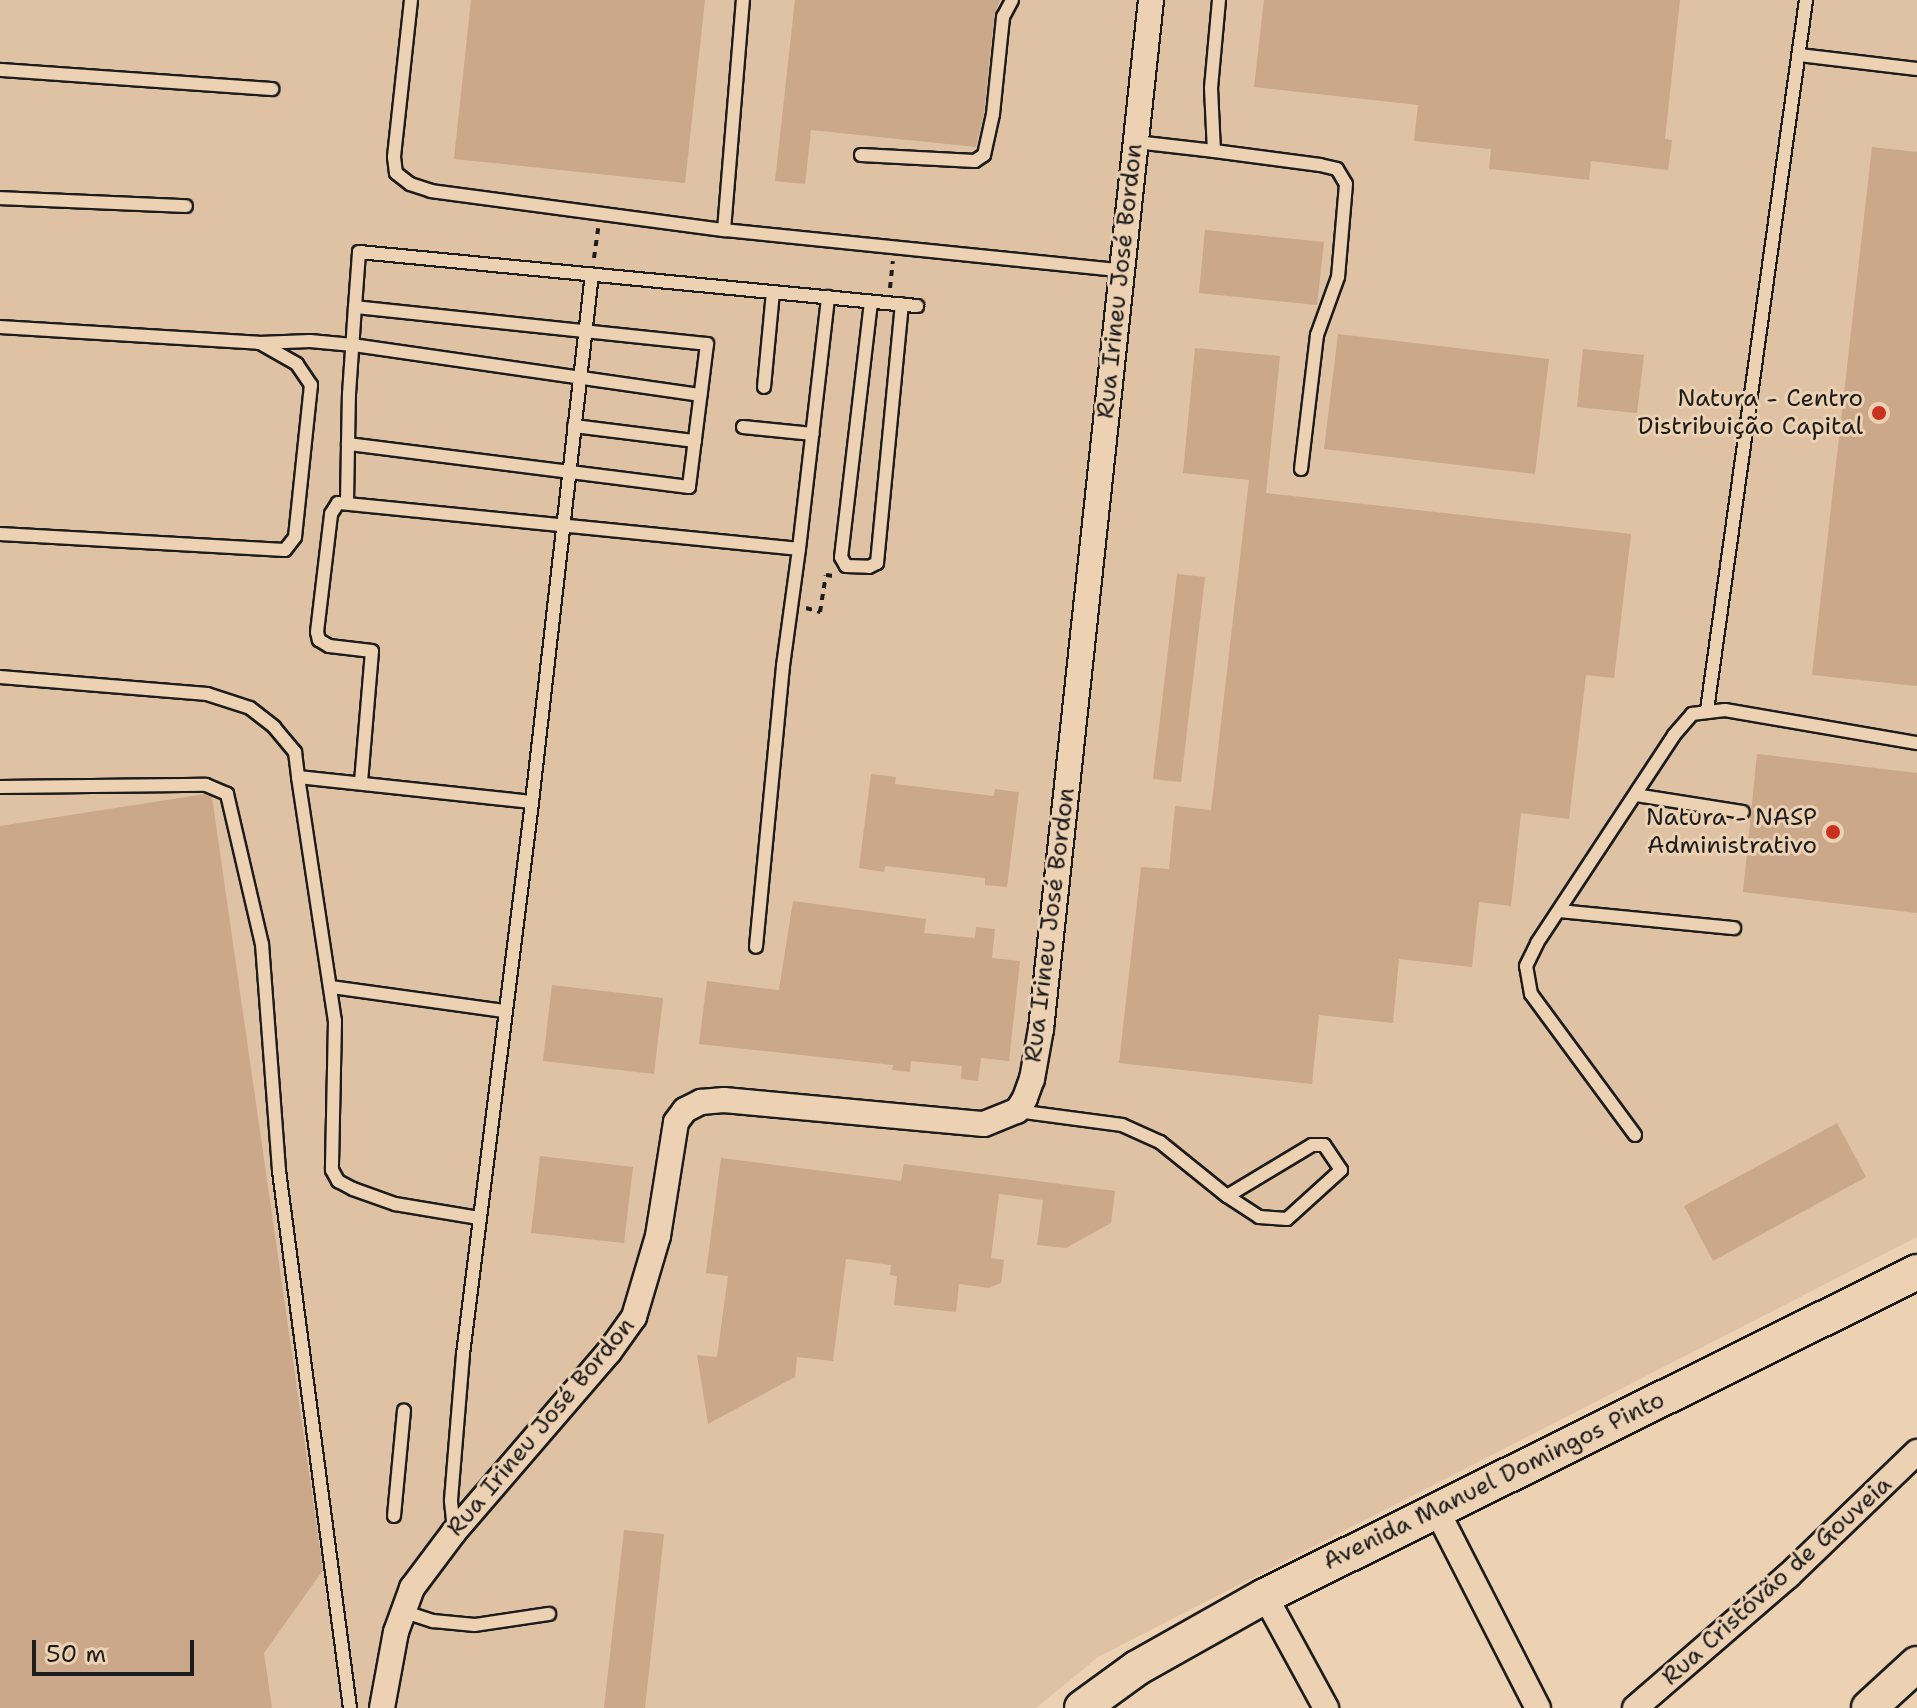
<!DOCTYPE html>
<meta charset="utf-8">
<style>
body{margin:0}
#map{position:relative;width:1917px;height:1708px;overflow:hidden;background:#ecd1b3;font-family:"Shantell Sans",sans-serif}
div>[style]{position:absolute}
.built>*{inset:0;background:#dec2a3}
.building>*{inset:0;background:#caa889}
.path>*{height:4px;margin-top:-2px;transform-origin:0;background:repeating-linear-gradient(90deg,#1c1c1c 0 6px,transparent 0 12px)}
.roads{filter:drop-shadow(2px 0 #1c1c1c) drop-shadow(-2px 0 #1c1c1c) drop-shadow(0 2px #1c1c1c) drop-shadow(0 -2px #1c1c1c)}
.lane>*{height:12px;margin:-6px;padding:0 6px;transform-origin:6px;border-radius:6px;background:#ecd1b3}
.street>*{height:24px;margin:-12px;padding:0 12px;transform-origin:12px;border-radius:12px;background:#ecd1b3}
.secondary>*{height:34px;margin:-17px;padding:0 17px;transform-origin:17px;border-radius:17px;background:#ecd1b3}
.dots>*{width:22px;height:22px;translate:-50% -50%;box-sizing:border-box;border:4px solid #ecd1b3;border-radius:50%}
span{translate:-50% -50%;white-space:nowrap;text-align:center;line-height:1.15;-webkit-text-stroke:6px #ecd1b3;paint-order:stroke}
.street-label{font-size:24px;color:#1c1c1c}
.poi-label{font-size:24px;color:#1c1c1c}
.right{translate:-100% -50%;text-align:right}
.scale{position:absolute;left:32px;top:1640px;width:162px;height:36px;box-sizing:border-box;border:4px solid #1c1c1c;border-top:0;padding-left:10px;font-size:24px;line-height:28px;white-space:nowrap;color:#1c1c1c;-webkit-text-stroke:6px #ecd1b3;paint-order:stroke}
</style>
<div id="map">
<div class="built">
<div style="clip-path:polygon(0 0,1917px 0,1917px 1237px,1098px 1657px,1036px 1708px,0 1708px)"></div>
</div>
<div class="building">
<div style="clip-path:polygon(471px 0,705px 0,685px 183px,454px 159px)"></div>
<div style="clip-path:polygon(795px 0,1000px 0,994px 16px,984px 113px,976px 147px,811px 130px,805px 184px,775px 181px)"></div>
<div style="clip-path:polygon(1264px 0,1680px 0,1665px 139px,1672px 140px,1668px 170px,1591px 161px,1589px 180px,1489px 169px,1491px 149px,1414px 141px,1418px 105px,1254px 87px)"></div>
<div style="clip-path:polygon(1872px 147px,1917px 152px,1917px 686px,1812px 675px)"></div>
<div style="clip-path:polygon(1205px 230px,1324px 242px,1317px 305px,1199px 293px)"></div>
<div style="clip-path:polygon(1338px 334px,1549px 359px,1535px 474px,1324px 449px)"></div>
<div style="clip-path:polygon(1195px 348px,1280px 356px,1266px 493px,1631px 534px,1614px 678px,1586px 675px,1569px 819px,1521px 813px,1511px 906px,1479px 902px,1472px 967px,1399px 959px,1393px 1023px,1319px 1015px,1312px 1084px,1119px 1063px,1141px 867px,1169px 869px,1175px 806px,1211px 810px,1249px 480px,1183px 473px)"></div>
<div style="clip-path:polygon(1583px 349px,1644px 355px,1637px 413px,1577px 407px)"></div>
<div style="clip-path:polygon(1177px 574px,1205px 577px,1181px 782px,1153px 779px)"></div>
<div style="clip-path:polygon(1757px 754px,1917px 773px,1917px 913px,1743px 892px)"></div>
<div style="clip-path:polygon(871px 774px,896px 777px,895px 784px,994px 796px,995px 789px,1019px 792px,1007px 887px,985px 885px,985px 878px,885px 866px,884px 872px,859px 868px)"></div>
<div style="clip-path:polygon(205px 794px,212px 797px,323px 1570px,264px 1653px,272px 1708px,0 1708px,0 826px)"></div>
<div style="clip-path:polygon(793px 901px,926px 919px,924px 933px,975px 938px,976px 927px,995px 929px,992px 958px,1020px 961px,1009px 1061px,981px 1058px,978px 1081px,961px 1079px,962px 1066px,911px 1061px,910px 1072px,892px 1070px,893px 1065px,699px 1044px,707px 981px,779px 990px)"></div>
<div style="clip-path:polygon(552px 985px,663px 998px,654px 1074px,543px 1061px)"></div>
<div style="clip-path:polygon(1837px 1123px,1866px 1177px,1713px 1261px,1684px 1206px)"></div>
<div style="clip-path:polygon(540px 1156px,633px 1167px,624px 1243px,531px 1233px)"></div>
<div style="clip-path:polygon(721px 1158px,901px 1181px,904px 1164px,1115px 1191px,1111px 1223px,1066px 1248px,1037px 1245px,1043px 1200px,999px 1194px,991px 1258px,1004px 1260px,1001px 1283px,989px 1288px,959px 1284px,956px 1312px,894px 1305px,897px 1276px,890px 1275px,891px 1265px,846px 1259px,833px 1361px,797px 1357px,795px 1377px,708px 1424px,697px 1355px,717px 1357px,728px 1276px,706px 1273px)"></div>
<div style="clip-path:polygon(624px 1530px,664px 1534px,645px 1708px,604px 1708px)"></div>
</div>
<div class="path">
<div style="left:594px;top:258px;width:30px;rotate:-82deg"></div>
<div style="left:890px;top:288px;width:27px;rotate:-84deg"></div>
<div style="left:806px;top:608px;width:15px;rotate:16deg"></div>
<div style="left:820px;top:612px;width:37px;rotate:-81deg"></div>
<div style="left:826px;top:575px;width:8px;rotate:7deg"></div>
</div>
<div class="roads">
<div class="lane">
<div style="left:411px;top:0;width:158px;rotate:96.2deg"></div>
<div style="left:394px;top:157px;width:16px;rotate:83deg"></div>
<div style="left:396px;top:173px;width:18px;rotate:38deg"></div>
<div style="left:410px;top:184px;width:22px;rotate:18deg"></div>
<div style="left:431px;top:191px;width:296px;rotate:7.6deg"></div>
<div style="left:724px;top:230px;width:399px;rotate:5.8deg"></div>
<div style="left:1219px;top:0;width:88px;rotate:95.2deg"></div>
<div style="left:1211px;top:88px;width:63px;rotate:87.3deg"></div>
<div style="left:1214px;top:151px;width:107px;rotate:7.5deg"></div>
<div style="left:1320px;top:165px;width:17px;rotate:13deg"></div>
<div style="left:1337px;top:169px;width:17px;rotate:59deg"></div>
<div style="left:1346px;top:184px;width:93px;rotate:94.9deg"></div>
<div style="left:1338px;top:277px;width:62px;rotate:109.9deg"></div>
<div style="left:1317px;top:335px;width:135px;rotate:96.8deg"></div>
<div style="left:1799px;top:55px;width:119px;rotate:6.8deg"></div>
<div style="left:0;top:70px;width:273px;rotate:4deg"></div>
<div style="left:1136px;top:142px;width:79px;rotate:6.6deg"></div>
<div style="left:861px;top:155px;width:114px;rotate:3deg"></div>
<div style="left:975px;top:161px;width:11px;rotate:-34deg"></div>
<div style="left:984px;top:155px;width:42px;rotate:-77.6deg"></div>
<div style="left:993px;top:114px;width:98px;rotate:-84.1deg"></div>
<div style="left:1003px;top:17px;width:19px;rotate:-62deg"></div>
<div style="left:0;top:198px;width:186px;rotate:2.5deg"></div>
<div style="left:724px;top:230px;width:231px;rotate:-85.3deg"></div>
<div style="left:871px;top:302px;width:257px;rotate:96.7deg"></div>
<div style="left:841px;top:557px;width:10px;rotate:61deg"></div>
<div style="left:846px;top:566px;width:23px;rotate:2deg"></div>
<div style="left:869px;top:567px;width:9px;rotate:-27deg"></div>
<div style="left:877px;top:563px;width:260px;rotate:-84.5deg"></div>
<div style="left:355px;top:307px;width:354px;rotate:6deg"></div>
<div style="left:707px;top:344px;width:144px;rotate:97.2deg"></div>
<div style="left:689px;top:487px;width:344px;rotate:-172.8deg"></div>
<div style="left:348px;top:444px;width:50px;rotate:-88.9deg"></div>
<div style="left:349px;top:394px;width:87px;rotate:-86.1deg"></div>
<div style="left:355px;top:307px;width:55px;rotate:-85.8deg"></div>
<div style="left:359px;top:252px;width:561px;rotate:5.53deg"></div>
<div style="left:0;top:327px;width:259px;rotate:3.5deg"></div>
<div style="left:259px;top:343px;width:51px;rotate:-2.2deg"></div>
<div style="left:310px;top:341px;width:43px;rotate:5.3deg"></div>
<div style="left:353px;top:345px;width:351px;rotate:8.2deg"></div>
<div style="left:764px;top:387px;width:95px;rotate:-84.6deg"></div>
<div style="left:574px;top:426px;width:122px;rotate:7.1deg"></div>
<div style="left:743px;top:427px;width:70px;rotate:5.7deg"></div>
<div style="left:347px;top:502px;width:58px;rotate:-89deg"></div>
<div style="left:0;top:534px;width:285px;rotate:3.2deg"></div>
<div style="left:285px;top:550px;width:16px;rotate:-52deg"></div>
<div style="left:295px;top:537px;width:153px;rotate:-84deg"></div>
<div style="left:311px;top:385px;width:25px;rotate:-124deg"></div>
<div style="left:297px;top:364px;width:40px;rotate:-150.3deg"></div>
<div style="left:799px;top:549px;width:254px;rotate:-83.4deg"></div>
<div style="left:0;top:677px;width:208px;rotate:4.7deg"></div>
<div style="left:207px;top:694px;width:45px;rotate:18deg"></div>
<div style="left:250px;top:708px;width:31px;rotate:38deg"></div>
<div style="left:274px;top:727px;width:33px;rotate:50deg"></div>
<div style="left:295px;top:752px;width:25px;rotate:83deg"></div>
<div style="left:298px;top:777px;width:235px;rotate:6.1deg"></div>
<div style="left:1707px;top:710px;width:717px;rotate:-82.06deg"></div>
<div style="left:298px;top:777px;width:247px;rotate:81.4deg"></div>
<div style="left:335px;top:1021px;width:149px;rotate:91.2deg"></div>
<div style="left:332px;top:1170px;width:13px;rotate:61deg"></div>
<div style="left:338px;top:1181px;width:17px;rotate:28deg"></div>
<div style="left:353px;top:1189px;width:45px;rotate:19.7deg"></div>
<div style="left:395px;top:1204px;width:85px;rotate:9.5deg"></div>
<div style="left:361px;top:782px;width:131px;rotate:-85.2deg"></div>
<div style="left:372px;top:651px;width:43px;rotate:-173.4deg"></div>
<div style="left:329px;top:646px;width:12px;rotate:-149deg"></div>
<div style="left:319px;top:640px;width:8px;rotate:-104deg"></div>
<div style="left:317px;top:632px;width:119px;rotate:-83.2deg"></div>
<div style="left:331px;top:514px;width:13px;rotate:-58deg"></div>
<div style="left:338px;top:503px;width:463px;rotate:5.7deg"></div>
<div style="left:799px;top:549px;width:118px;rotate:97.8deg"></div>
<div style="left:783px;top:666px;width:282px;rotate:95.5deg"></div>
<div style="left:0;top:787px;width:206px;rotate:-0.6deg"></div>
<div style="left:206px;top:785px;width:23px;rotate:23deg"></div>
<div style="left:227px;top:794px;width:154px;rotate:76.9deg"></div>
<div style="left:262px;top:944px;width:228px;rotate:85.7deg"></div>
<div style="left:279px;top:1171px;width:542px;rotate:82.47deg"></div>
<div style="left:1636px;top:795px;width:108px;rotate:9deg"></div>
<div style="left:1560px;top:911px;width:175px;rotate:5.6deg"></div>
<div style="left:331px;top:987px;width:174px;rotate:7.9deg"></div>
<div style="left:1017px;top:1111px;width:106px;rotate:7.6deg"></div>
<div style="left:1122px;top:1125px;width:42px;rotate:24.1deg"></div>
<div style="left:1160px;top:1142px;width:86px;rotate:38.9deg"></div>
<div style="left:1227px;top:1196px;width:38px;rotate:33deg"></div>
<div style="left:1259px;top:1217px;width:28px;rotate:4deg"></div>
<div style="left:1287px;top:1219px;width:73px;rotate:-42.2deg"></div>
<div style="left:1341px;top:1170px;width:30px;rotate:-124deg"></div>
<div style="left:1324px;top:1145px;width:12px;rotate:180deg"></div>
<div style="left:1312px;top:1145px;width:99px;rotate:149deg"></div>
<div style="left:1635px;top:1135px;width:175px;rotate:-126.4deg"></div>
<div style="left:1531px;top:994px;width:28px;rotate:-100deg"></div>
<div style="left:1526px;top:966px;width:25px;rotate:-64deg"></div>
<div style="left:1537px;top:943px;width:249px;rotate:-56.6deg"></div>
<div style="left:1674px;top:735px;width:28px;rotate:-49deg"></div>
<div style="left:1692px;top:714px;width:33px;rotate:-7deg"></div>
<div style="left:1725px;top:710px;width:195px;rotate:9.8deg"></div>
<div style="left:394px;top:1516px;width:106px;rotate:-84.6deg"></div>
<div style="left:454px;top:1530px;width:30px;rotate:-96deg"></div>
<div style="left:451px;top:1500px;width:146px;rotate:-85.3deg"></div>
<div style="left:463px;top:1354px;width:556px;rotate:-82.87deg"></div>
<div style="left:532px;top:802px;width:531px;rotate:-83.52deg"></div>
<div style="left:402px;top:1611px;width:33px;rotate:18deg"></div>
<div style="left:433px;top:1621px;width:42px;rotate:5.4deg"></div>
<div style="left:475px;top:1625px;width:75px;rotate:-8.5deg"></div>
</div>
<div class="street">
<div style="left:1436px;top:1509px;width:224px;rotate:62.9deg"></div>
<div style="left:1265px;top:1596px;width:128px;rotate:61.4deg"></div>
<div style="left:382px;top:1708px;width:77px;rotate:-79.6deg"></div>
<div style="left:396px;top:1632px;width:47px;rotate:-70deg"></div>
<div style="left:412px;top:1588px;width:70px;rotate:-53.1deg"></div>
<div style="left:454px;top:1532px;width:238px;rotate:-49.3deg"></div>
<div style="left:609px;top:1352px;width:43px;rotate:-54.5deg"></div>
<div style="left:634px;top:1317px;width:84px;rotate:-73.5deg"></div>
<div style="left:658px;top:1236px;width:115px;rotate:-81deg"></div>
<div style="left:676px;top:1122px;width:15px;rotate:-53deg"></div>
<div style="left:685px;top:1110px;width:18px;rotate:-27deg"></div>
<div style="left:701px;top:1102px;width:23px;rotate:-5deg"></div>
<div style="left:724px;top:1100px;width:261px;rotate:5.3deg"></div>
<div style="left:984px;top:1124px;width:35px;rotate:-22deg"></div>
<div style="left:1017px;top:1111px;width:15px;rotate:-58deg"></div>
<div style="left:1025px;top:1098px;width:20px;rotate:-70deg"></div>
<div style="left:1032px;top:1079px;width:51px;rotate:-79.8deg"></div>
<div style="left:1041px;top:1029px;width:1035px;rotate:-83.9deg"></div>
<div style="left:1635px;top:1708px;width:202px;rotate:-40.8deg"></div>
<div style="left:1788px;top:1576px;width:179px;rotate:-43.9deg"></div>
</div>
<div class="secondary">
<div style="left:1082px;top:1708px;width:68px;rotate:-36deg"></div>
<div style="left:1137px;top:1668px;width:147px;rotate:-29.4deg"></div>
<div style="left:1265px;top:1596px;width:728px;rotate:-26.42deg"></div>
<div style="left:1869px;top:1708px;width:65px;rotate:-42.5deg"></div>
</div>
</div>
<div class="dots">
<div style="left:1879px;top:413px;background:#c8321e"></div>
<div style="left:1833px;top:832px;background:#c8321e"></div>
</div>
<div class="street-label">
<span style="left:1120px;top:281px;rotate:-84deg">Rua Irineu José Bordon</span>
<span style="left:1050px;top:925px;rotate:-83deg">Rua Irineu José Bordon</span>
<span style="left:541px;top:1427px;rotate:-50deg">Rua Irineu José Bordon</span>
<span style="left:1494px;top:1481px;rotate:-26deg">Avenida Manuel Domingos Pinto</span>
<span style="left:1777px;top:1581px;rotate:-42deg">Rua Cristóvão de Gouveia</span>
</div>
<div class="poi-label">
<span class="right" style="left:1863px;top:413px">Natura - Centro<br>Distribuição Capital</span>
<span class="right" style="left:1817px;top:832px">Natura - NASP<br>Administrativo</span>
</div>
<div class="scale">50 m</div>
</div>
